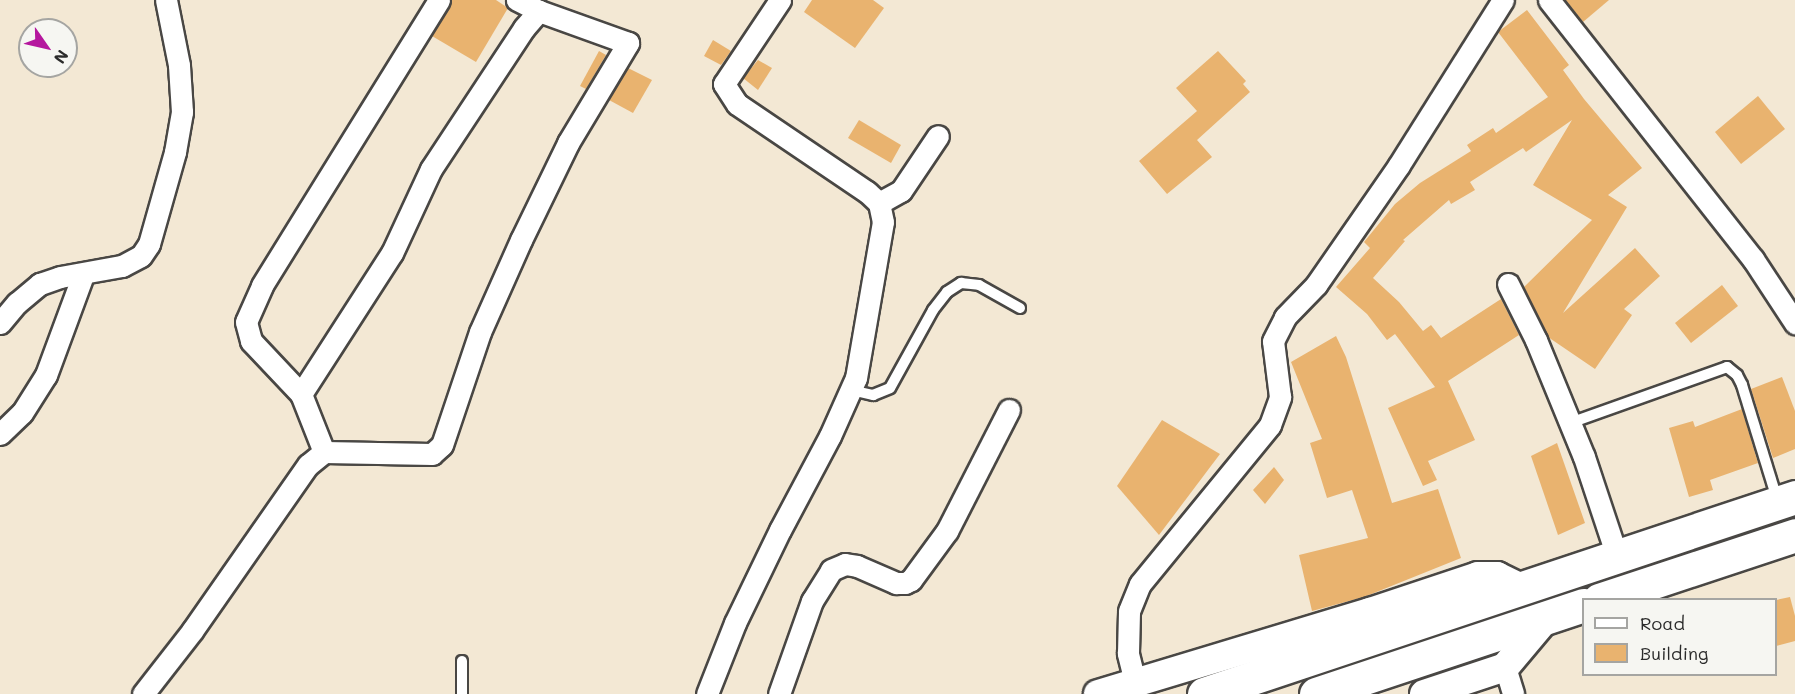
<!DOCTYPE html>
<style>
body{margin:0}
#map{position:relative;width:1795px;height:694px;overflow:hidden;background:#f3e8d4;font-family:Mali,sans-serif}
div>[style]{position:absolute}
.building>*{inset:0;background:#e9b36f}
.roads{filter:drop-shadow(2px 0 #494744) drop-shadow(-2px 0 #494744) drop-shadow(0 2px #494744) drop-shadow(0 -2px #494744)}
.lane>*{height:10px;margin:-5px;padding:0 5px;transform-origin:5px;border-radius:5px;background:#fff}
.street>*{height:21px;margin:-10.5px;padding:0 10.5px;transform-origin:10.5px;border-radius:10.5px;background:#fff}
.secondary>*{height:28px;margin:-14px;padding:0 14px;transform-origin:14px;border-radius:14px;background:#fff}
.highway>*{height:33px;margin:-16.5px;padding:0 16.5px;transform-origin:16.5px;border-radius:16.5px;background:#fff}
span{translate:-50% -50%;white-space:nowrap;text-align:center;line-height:1.15;-webkit-text-stroke:4.5px #f6f6f2;paint-order:stroke}
.legend{position:absolute;left:1582px;top:598px;width:195px;height:78px;box-sizing:border-box;background:#f6f6f2;border:2px solid #a5a5a2;margin:0;padding:8px 10px;list-style:none;font-size:18px;color:#2b2b2b}
.legend li{display:flex;align-items:center;gap:12px;height:30px}
.legend b{width:30px;border:2px solid #a5a5a2}
.north{position:absolute;left:18px;top:18px;width:60px;height:60px;box-sizing:border-box;background:#f6f6f2;border:2px solid #a5a5a2;border-radius:50%;rotate:124deg;font-size:16px;font-weight:700;line-height:24px;text-align:center;color:#2b2b2b}
.north::after{content:'';display:block;margin:auto;width:21px;height:27px;background:#b5179e;clip-path:polygon(50% 0,100% 100%,50% 72%,0 100%)}
</style>
<div id="map">
<div class="building">
<div style="clip-path:polygon(452px 0,496px 0,508px 8px,476px 62px,432px 36px)"></div>
<div style="clip-path:polygon(812px 0,873px 0,884px 8px,855px 48px,804px 12px)"></div>
<div style="clip-path:polygon(1565px 0,1609px 0,1583px 22px)"></div>
<div style="clip-path:polygon(1527px 10px,1569px 65px,1563px 70px,1584px 99px,1642px 168px,1608px 195px,1627px 207px,1563px 313px,1635px 248px,1660px 276px,1624px 309px,1632px 315px,1595px 369px,1548px 337px,1524px 287px,1592px 220px,1533px 185px,1572px 120px,1526px 152px,1523px 148px,1470px 182px,1475px 190px,1451px 204px,1449px 200px,1403px 240px,1405px 241px,1373px 278px,1399px 302px,1423px 331px,1431px 325px,1441px 338px,1501px 299px,1519px 335px,1448px 381px,1475px 440px,1428px 461px,1437px 480px,1423px 486px,1388px 408px,1435px 387px,1395px 334px,1387px 340px,1367px 314px,1336px 287px,1370px 248px,1364px 242px,1395px 204px,1420px 183px,1471px 151px,1467px 145px,1493px 128px,1496px 133px,1548px 97px,1498px 32px)"></div>
<div style="clip-path:polygon(713px 40px,731px 51px,721px 65px,704px 56px)"></div>
<div style="clip-path:polygon(599px 51px,606px 55px,586px 89px,580px 86px)"></div>
<div style="clip-path:polygon(1218px 51px,1246px 81px,1243px 84px,1250px 92px,1197px 140px,1212px 157px,1167px 194px,1139px 161px,1197px 111px,1176px 88px)"></div>
<div style="clip-path:polygon(758px 60px,772px 68px,758px 90px,743px 78px)"></div>
<div style="clip-path:polygon(628px 68px,652px 80px,633px 113px,609px 100px)"></div>
<div style="clip-path:polygon(1758px 96px,1785px 129px,1741px 164px,1715px 132px)"></div>
<div style="clip-path:polygon(859px 120px,901px 145px,891px 163px,848px 138px)"></div>
<div style="clip-path:polygon(1722px 285px,1738px 306px,1691px 343px,1675px 323px)"></div>
<div style="clip-path:polygon(1336px 336px,1346px 357px,1392px 503px,1438px 489px,1461px 558px,1364px 597px,1312px 611px,1299px 555px,1368px 538px,1352px 490px,1327px 498px,1310px 443px,1322px 439px,1291px 362px)"></div>
<div style="clip-path:polygon(1782px 377px,1795px 411px,1795px 449px,1773px 458px,1751px 389px)"></div>
<div style="clip-path:polygon(1742px 409px,1758px 463px,1710px 480px,1713px 490px,1689px 497px,1669px 428px,1693px 421px,1695px 427px)"></div>
<div style="clip-path:polygon(1162px 420px,1220px 454px,1159px 535px,1117px 486px)"></div>
<div style="clip-path:polygon(1557px 443px,1585px 523px,1558px 535px,1531px 456px)"></div>
<div style="clip-path:polygon(1274px 467px,1284px 480px,1265px 504px,1253px 490px)"></div>
<div style="clip-path:polygon(1790px 597px,1795px 616px,1795px 641px,1776px 646px,1776px 600px)"></div>
</div>
<div class="roads">
<div class="lane">
<div style="left:851px;top:390px;width:23px;rotate:13deg"></div>
<div style="left:873px;top:395px;width:18px;rotate:-22deg"></div>
<div style="left:890px;top:388px;width:89px;rotate:-61.1deg"></div>
<div style="left:933px;top:310px;width:23px;rotate:-52deg"></div>
<div style="left:947px;top:292px;width:17px;rotate:-33deg"></div>
<div style="left:961px;top:283px;width:18px;rotate:6deg"></div>
<div style="left:979px;top:285px;width:47px;rotate:29.3deg"></div>
<div style="left:1570px;top:423px;width:167px;rotate:-19.6deg"></div>
<div style="left:1727px;top:367px;width:13px;rotate:39deg"></div>
<div style="left:1737px;top:375px;width:11px;rotate:63deg"></div>
<div style="left:1742px;top:385px;width:119px;rotate:72.9deg"></div>
<div style="left:462px;top:694px;width:33px;rotate:-90deg"></div>
</div>
<div class="street">
<div style="left:439px;top:0;width:336px;rotate:121.8deg"></div>
<div style="left:262px;top:286px;width:39px;rotate:114deg"></div>
<div style="left:246px;top:322px;width:20px;rotate:75deg"></div>
<div style="left:251px;top:341px;width:73px;rotate:46.7deg"></div>
<div style="left:301px;top:394px;width:62px;rotate:68.4deg"></div>
<div style="left:324px;top:452px;width:108px;rotate:1.1deg"></div>
<div style="left:432px;top:454px;width:13px;rotate:-42deg"></div>
<div style="left:442px;top:445px;width:119px;rotate:-71.4deg"></div>
<div style="left:480px;top:332px;width:101px;rotate:-66deg"></div>
<div style="left:521px;top:240px;width:108px;rotate:-64.1deg"></div>
<div style="left:568px;top:143px;width:117px;rotate:-59deg"></div>
<div style="left:628px;top:43px;width:95px;rotate:-160.2deg"></div>
<div style="left:539px;top:11px;width:25px;rotate:-153deg"></div>
<div style="left:1549px;top:0;width:330px;rotate:51.8deg"></div>
<div style="left:1753px;top:259px;width:77px;rotate:56.7deg"></div>
<div style="left:879px;top:203px;width:25px;rotate:-29deg"></div>
<div style="left:901px;top:191px;width:66px;rotate:-56.1deg"></div>
<div style="left:1508px;top:284px;width:63px;rotate:63.4deg"></div>
<div style="left:1536px;top:340px;width:126px;rotate:67.7deg"></div>
<div style="left:1584px;top:457px;width:104px;rotate:71.6deg"></div>
<div style="left:0;top:323px;width:26px;rotate:-50deg"></div>
<div style="left:17px;top:303px;width:30px;rotate:-40deg"></div>
<div style="left:40px;top:284px;width:21px;rotate:-19deg"></div>
<div style="left:60px;top:277px;width:63px;rotate:-10.1deg"></div>
<div style="left:122px;top:266px;width:21px;rotate:-28deg"></div>
<div style="left:141px;top:256px;width:14px;rotate:-56deg"></div>
<div style="left:149px;top:244px;width:96px;rotate:-74.2deg"></div>
<div style="left:175px;top:152px;width:41px;rotate:-80.1deg"></div>
<div style="left:182px;top:112px;width:47px;rotate:-93.7deg"></div>
<div style="left:179px;top:65px;width:66px;rotate:-101.3deg"></div>
<div style="left:301px;top:394px;width:168px;rotate:-57.2deg"></div>
<div style="left:392px;top:253px;width:93px;rotate:-65.1deg"></div>
<div style="left:431px;top:169px;width:169px;rotate:-56.6deg"></div>
<div style="left:524px;top:28px;width:23px;rotate:-49deg"></div>
<div style="left:0;top:434px;width:30px;rotate:-44deg"></div>
<div style="left:22px;top:413px;width:45px;rotate:-57.7deg"></div>
<div style="left:46px;top:375px;width:107px;rotate:-69.7deg"></div>
<div style="left:1505px;top:667px;width:28px;rotate:73deg"></div>
<div style="left:1135px;top:682px;width:30px;rotate:-104deg"></div>
<div style="left:1128px;top:653px;width:42px;rotate:-88.6deg"></div>
<div style="left:1129px;top:611px;width:29px;rotate:-68deg"></div>
<div style="left:1140px;top:584px;width:205px;rotate:-50.7deg"></div>
<div style="left:1270px;top:425px;width:30px;rotate:-70deg"></div>
<div style="left:1280px;top:397px;width:56px;rotate:-97.1deg"></div>
<div style="left:1273px;top:341px;width:27px;rotate:-63deg"></div>
<div style="left:1285px;top:317px;width:45px;rotate:-45.9deg"></div>
<div style="left:1316px;top:285px;width:146px;rotate:-55.3deg"></div>
<div style="left:1399px;top:165px;width:195px;rotate:-57.8deg"></div>
<div style="left:143px;top:694px;width:80px;rotate:-52.1deg"></div>
<div style="left:192px;top:631px;width:203px;rotate:-55.1deg"></div>
<div style="left:308px;top:465px;width:21px;rotate:-39deg"></div>
<div style="left:707px;top:694px;width:76px;rotate:-68.5deg"></div>
<div style="left:735px;top:623px;width:103px;rotate:-64.2deg"></div>
<div style="left:780px;top:530px;width:106px;rotate:-62deg"></div>
<div style="left:830px;top:436px;width:64px;rotate:-65.9deg"></div>
<div style="left:856px;top:378px;width:158px;rotate:-80.2deg"></div>
<div style="left:883px;top:222px;width:19px;rotate:-102deg"></div>
<div style="left:879px;top:203px;width:16px;rotate:-137deg"></div>
<div style="left:867px;top:192px;width:157px;rotate:-145.9deg"></div>
<div style="left:737px;top:104px;width:24px;rotate:-123deg"></div>
<div style="left:724px;top:84px;width:101px;rotate:-56.3deg"></div>
<div style="left:779px;top:694px;width:99px;rotate:-70.5deg"></div>
<div style="left:812px;top:601px;width:36px;rotate:-58deg"></div>
<div style="left:831px;top:570px;width:15px;rotate:-23deg"></div>
<div style="left:845px;top:564px;width:12px;rotate:9deg"></div>
<div style="left:857px;top:566px;width:43px;rotate:23.6deg"></div>
<div style="left:896px;top:583px;width:9px"></div>
<div style="left:905px;top:583px;width:7px;rotate:-27deg"></div>
<div style="left:911px;top:580px;width:61px;rotate:-53.7deg"></div>
<div style="left:947px;top:531px;width:136px;rotate:-62.9deg"></div>
</div>
<div class="secondary">
<div style="left:1098px;top:694px;width:284px;rotate:-16.8deg"></div>
<div style="left:1370px;top:612px;width:114px;rotate:-18.4deg"></div>
<div style="left:1478px;top:576px;width:19px"></div>
<div style="left:1497px;top:576px;width:28px;rotate:26deg"></div>
<div style="left:1424px;top:694px;width:85px;rotate:-18.4deg"></div>
<div style="left:1505px;top:667px;width:65px;rotate:-50deg"></div>
</div>
<div class="highway">
<div style="left:1599px;top:600px;width:206px;rotate:-18.3deg"></div>
<div style="left:1204px;top:694px;width:623px;rotate:-18.43deg"></div>
<div style="left:1316px;top:694px;width:282px;rotate:-18.4deg"></div>
</div>
</div>
<ul class="legend">
<li><b style="height:8px;background:#fff"></b>Road</li>
<li><b style="height:16px;background:#e9b36f"></b>Building</li>
</ul>
<div class="north">N</div>
</div>
